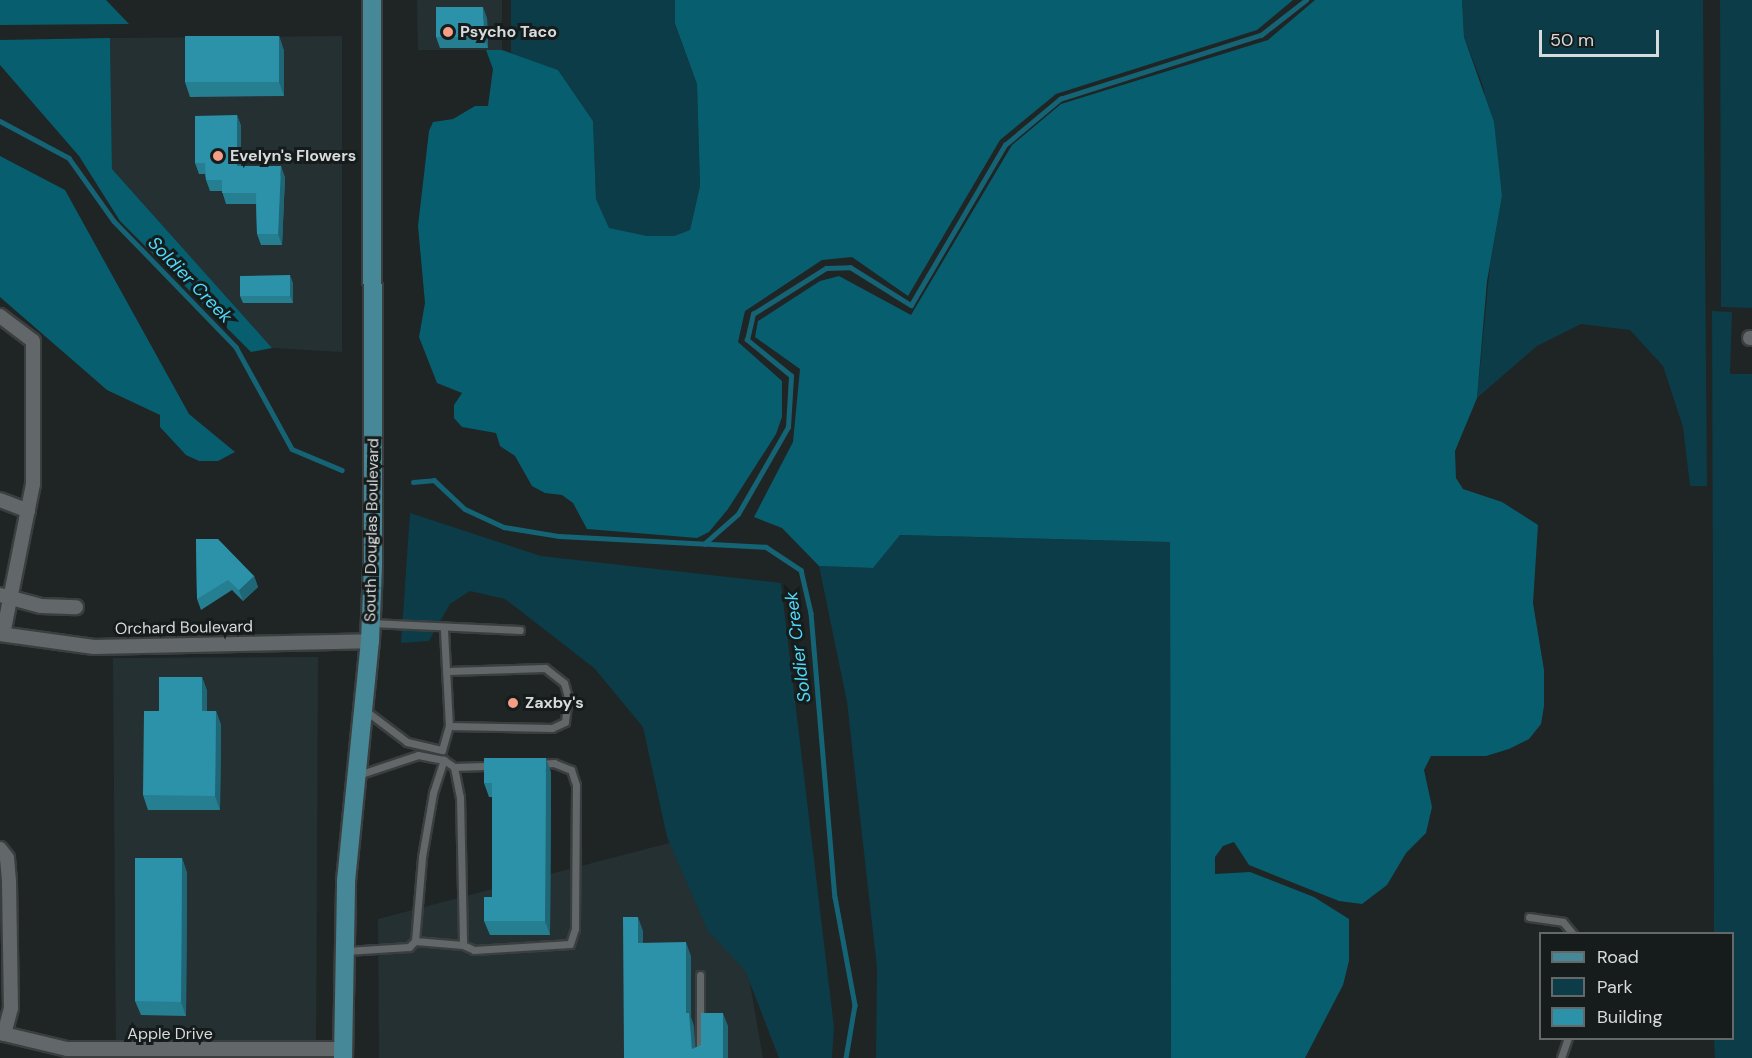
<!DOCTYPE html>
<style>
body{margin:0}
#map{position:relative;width:1752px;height:1058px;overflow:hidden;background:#1f2425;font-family:"DM Sans",sans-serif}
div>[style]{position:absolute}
.built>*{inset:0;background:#253033}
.green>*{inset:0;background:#0b3c47}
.forest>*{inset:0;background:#075e6f}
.stream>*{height:4.5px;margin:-2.25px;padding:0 2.25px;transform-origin:2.25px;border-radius:2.25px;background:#146476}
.roads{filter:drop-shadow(2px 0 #3b3e3f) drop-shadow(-2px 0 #3b3e3f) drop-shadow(0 2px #3b3e3f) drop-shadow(0 -2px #3b3e3f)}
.service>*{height:7px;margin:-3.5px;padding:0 3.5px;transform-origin:3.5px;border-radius:3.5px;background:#626769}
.minor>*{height:14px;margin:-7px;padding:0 7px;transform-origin:7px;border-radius:7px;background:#626769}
.primary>*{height:18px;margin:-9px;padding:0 9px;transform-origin:9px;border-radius:9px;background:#468897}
.wall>*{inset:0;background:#267e91}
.shaded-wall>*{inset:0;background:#1f6676}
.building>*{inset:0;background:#2c92a9}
.dots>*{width:16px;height:16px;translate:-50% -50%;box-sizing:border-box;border:3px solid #161b1c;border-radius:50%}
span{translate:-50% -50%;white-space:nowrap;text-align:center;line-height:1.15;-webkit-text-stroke:6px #161b1c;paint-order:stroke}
.poi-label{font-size:16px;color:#d8dbdc;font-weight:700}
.left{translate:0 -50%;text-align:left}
.street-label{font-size:16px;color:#d8dbdc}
.water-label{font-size:18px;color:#4edcfc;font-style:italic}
.legend{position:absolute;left:1539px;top:932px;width:195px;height:108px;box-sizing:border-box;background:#161b1c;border:2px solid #646869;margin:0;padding:8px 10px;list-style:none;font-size:18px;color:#d8dbdc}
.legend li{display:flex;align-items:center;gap:12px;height:30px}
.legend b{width:30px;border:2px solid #646869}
.scale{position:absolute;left:1539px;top:30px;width:120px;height:27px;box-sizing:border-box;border:3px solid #d8dbdc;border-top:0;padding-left:8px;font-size:18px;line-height:21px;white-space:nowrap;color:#d8dbdc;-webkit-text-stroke:4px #161b1c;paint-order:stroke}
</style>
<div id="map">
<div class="built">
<div style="clip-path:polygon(417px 0,502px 0,502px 50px,418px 50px)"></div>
<div style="clip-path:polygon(342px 36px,342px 352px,272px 348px,112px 169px,110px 38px)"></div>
<div style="clip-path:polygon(318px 657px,316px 1058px,116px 1058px,113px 658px)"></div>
<div style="clip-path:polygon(723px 829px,763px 1058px,379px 1058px,378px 919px)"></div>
</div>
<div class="green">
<div style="clip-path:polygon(511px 0,675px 0,675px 25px,697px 84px,700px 186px,690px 230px,674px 236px,647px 236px,609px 229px,596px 199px,593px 121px,558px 70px,511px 54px)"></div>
<div style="clip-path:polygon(1462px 0,1703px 0,1707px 486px,1690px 486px,1683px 427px,1663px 366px,1630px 330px,1581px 324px,1537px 346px,1477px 398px,1490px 265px,1502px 196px,1483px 86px,1464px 37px)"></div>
<div style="clip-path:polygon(1720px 0,1752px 0,1752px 308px,1721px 307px)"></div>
<div style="clip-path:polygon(1712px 311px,1732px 312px,1730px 374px,1752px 374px,1752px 1058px,1715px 1058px,1714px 1039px,1732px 1038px,1732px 934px,1714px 933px)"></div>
<div style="clip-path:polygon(410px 513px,541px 556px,781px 583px,834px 1027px,832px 1058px,779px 1058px,745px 970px,708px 931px,667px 837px,643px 727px,594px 668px,505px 599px,470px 591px,450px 604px,429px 641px,401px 643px)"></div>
<div style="clip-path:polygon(900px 535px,1170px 542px,1171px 1058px,876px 1058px,877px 968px,847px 702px,819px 566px,872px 568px)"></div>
</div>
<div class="forest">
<div style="clip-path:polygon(0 0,106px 0,129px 24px,0 25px)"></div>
<div style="clip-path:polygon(675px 0,1293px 0,1257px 30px,1056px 94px,1000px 140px,908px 296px,852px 257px,822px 260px,745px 311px,738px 342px,782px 381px,782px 417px,776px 434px,728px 509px,709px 532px,697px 538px,587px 529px,573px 503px,562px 495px,545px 493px,532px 486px,515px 456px,500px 446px,496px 433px,462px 427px,454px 418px,454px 405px,462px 393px,437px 383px,419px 337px,425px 303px,418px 226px,429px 131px,433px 122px,453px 119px,475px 106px,488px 106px,493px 69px,486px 50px,502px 50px,558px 70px,593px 121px,596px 199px,609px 228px,647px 236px,674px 236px,690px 230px,700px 186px,697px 84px,675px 24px)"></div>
<div style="clip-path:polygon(1315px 0,1462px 0,1464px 37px,1494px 122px,1502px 196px,1487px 281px,1477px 398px,1455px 451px,1456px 478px,1463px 489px,1502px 502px,1538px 525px,1533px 603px,1544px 670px,1544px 706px,1541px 724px,1529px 739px,1509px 749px,1486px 756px,1431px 756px,1424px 770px,1432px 807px,1426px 833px,1406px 853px,1387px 885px,1362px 904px,1339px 901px,1249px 865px,1234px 842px,1223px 846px,1215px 857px,1215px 874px,1250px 872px,1314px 897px,1349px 919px,1349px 961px,1343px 985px,1305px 1058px,1171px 1058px,1170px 542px,900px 535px,873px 568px,819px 566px,782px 528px,754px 517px,793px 442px,800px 369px,755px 337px,758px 321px,820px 281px,839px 276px,911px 315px,1012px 145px,1061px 104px,1268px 40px)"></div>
<div style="clip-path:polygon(110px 38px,112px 169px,272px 348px,251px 352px,120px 221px,79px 156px,0 65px,0 40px)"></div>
<div style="clip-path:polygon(0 156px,65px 190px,189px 414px,235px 452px,218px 461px,199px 461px,186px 455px,160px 427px,160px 415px,107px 390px,0 297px)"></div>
</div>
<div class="stream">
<div style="left:0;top:121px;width:78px;rotate:28.2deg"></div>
<div style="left:69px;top:158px;width:77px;rotate:54.5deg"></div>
<div style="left:114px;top:221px;width:175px;rotate:45.9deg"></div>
<div style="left:236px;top:347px;width:116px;rotate:61.2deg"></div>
<div style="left:292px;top:449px;width:54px;rotate:22.8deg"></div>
<div style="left:413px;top:482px;width:21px;rotate:-5deg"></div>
<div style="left:434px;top:480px;width:42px;rotate:43.1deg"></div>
<div style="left:465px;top:509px;width:43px;rotate:24.8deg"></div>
<div style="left:504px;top:527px;width:56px;rotate:9.3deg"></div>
<div style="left:559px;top:536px;width:207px;rotate:3deg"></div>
<div style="left:766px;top:547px;width:42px;rotate:33.3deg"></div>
<div style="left:801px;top:570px;width:44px;rotate:76.9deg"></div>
<div style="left:811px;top:613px;width:285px;rotate:85.2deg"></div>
<div style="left:835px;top:897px;width:110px;rotate:79.5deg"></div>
<div style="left:855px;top:1005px;width:54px;rotate:99.6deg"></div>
<div style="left:704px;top:544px;width:45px;rotate:-41.4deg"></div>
<div style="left:738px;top:514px;width:100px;rotate:-60.1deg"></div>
<div style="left:788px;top:427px;width:51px;rotate:-86.6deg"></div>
<div style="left:791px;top:376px;width:57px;rotate:-140.7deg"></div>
<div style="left:747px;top:340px;width:27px;rotate:-77deg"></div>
<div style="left:753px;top:314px;width:86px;rotate:-32.2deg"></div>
<div style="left:826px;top:268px;width:24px;rotate:-2deg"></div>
<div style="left:850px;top:267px;width:72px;rotate:31.9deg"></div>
<div style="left:911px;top:305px;width:186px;rotate:-59.6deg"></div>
<div style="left:1005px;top:145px;width:72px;rotate:-39.9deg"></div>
<div style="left:1060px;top:99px;width:211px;rotate:-17.7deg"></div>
<div style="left:1261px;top:35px;width:57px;rotate:-37.9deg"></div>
</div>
<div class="roads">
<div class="service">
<div style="left:371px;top:623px;width:149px;rotate:2.7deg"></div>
<div style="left:449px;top:671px;width:96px;rotate:-1.8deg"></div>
<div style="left:545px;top:668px;width:24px;rotate:38deg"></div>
<div style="left:564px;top:683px;width:15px;rotate:74deg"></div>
<div style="left:568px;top:697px;width:25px;rotate:97deg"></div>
<div style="left:565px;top:722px;width:14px;rotate:155deg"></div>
<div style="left:552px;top:728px;width:103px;rotate:-178.9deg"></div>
<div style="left:366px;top:711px;width:51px;rotate:37.1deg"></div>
<div style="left:407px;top:742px;width:36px;rotate:13deg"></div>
<div style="left:442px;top:750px;width:25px;rotate:-74deg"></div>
<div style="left:449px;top:726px;width:97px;rotate:-93deg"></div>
<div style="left:454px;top:767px;width:38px;rotate:-2deg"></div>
<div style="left:358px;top:775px;width:63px;rotate:-18.4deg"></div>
<div style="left:418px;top:755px;width:26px;rotate:11deg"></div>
<div style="left:1529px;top:917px;width:34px;rotate:8deg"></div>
<div style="left:1563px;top:922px;width:16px;rotate:50deg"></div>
<div style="left:415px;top:941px;width:48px;rotate:4.8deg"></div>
<div style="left:346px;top:951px;width:63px;rotate:-3.6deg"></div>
<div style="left:409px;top:947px;width:8px;rotate:-45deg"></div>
<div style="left:415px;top:941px;width:84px;rotate:-85.2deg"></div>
<div style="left:422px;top:857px;width:65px;rotate:-80.2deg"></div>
<div style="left:433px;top:793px;width:35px;rotate:-72deg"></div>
<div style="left:444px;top:760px;width:12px;rotate:35deg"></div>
<div style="left:454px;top:767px;width:31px;rotate:79deg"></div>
<div style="left:460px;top:797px;width:148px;rotate:88.8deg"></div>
<div style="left:463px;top:945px;width:12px;rotate:24deg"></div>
<div style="left:474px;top:950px;width:96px;rotate:-3.6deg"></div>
<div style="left:570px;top:944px;width:16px;rotate:-72deg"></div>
<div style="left:575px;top:929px;width:144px;rotate:-89.6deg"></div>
<div style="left:576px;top:785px;width:16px;rotate:-108deg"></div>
<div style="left:571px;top:770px;width:18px;rotate:-158deg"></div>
<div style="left:554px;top:763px;width:15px;rotate:176deg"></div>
<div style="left:700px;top:1058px;width:83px;rotate:-90deg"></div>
<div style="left:1561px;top:1058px;width:21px;rotate:-71deg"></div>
</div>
<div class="minor">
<div style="left:0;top:316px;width:41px;rotate:37.1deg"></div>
<div style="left:33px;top:341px;width:143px;rotate:90deg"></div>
<div style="left:33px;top:484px;width:153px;rotate:101.3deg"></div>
<div style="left:1750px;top:338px;width:2px"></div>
<div style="left:0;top:500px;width:30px;rotate:21deg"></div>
<div style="left:0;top:595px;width:42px;rotate:15deg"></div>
<div style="left:41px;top:606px;width:35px;rotate:2deg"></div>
<div style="left:0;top:634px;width:95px;rotate:7.9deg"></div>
<div style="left:94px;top:647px;width:276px;rotate:-1.2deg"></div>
<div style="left:0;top:849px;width:11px;rotate:52deg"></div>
<div style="left:7px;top:858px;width:24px;rotate:85deg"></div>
<div style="left:9px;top:882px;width:126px;rotate:89.1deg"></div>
<div style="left:11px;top:1008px;width:27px;rotate:105deg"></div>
<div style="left:0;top:1033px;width:69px;rotate:13.4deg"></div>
<div style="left:67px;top:1049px;width:276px"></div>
</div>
<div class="primary">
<div style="left:343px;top:1058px;width:177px;rotate:-89deg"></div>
<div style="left:346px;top:881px;width:241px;rotate:-84.3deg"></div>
<div style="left:370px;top:641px;width:76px;rotate:-87.7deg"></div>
<div style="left:373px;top:565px;width:565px;rotate:-90.1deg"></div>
</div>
</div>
<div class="wall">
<div style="clip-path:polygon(487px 18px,488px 48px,440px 48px,436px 37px)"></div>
<div style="clip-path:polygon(279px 36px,284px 51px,284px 96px,190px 97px,185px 82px)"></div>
<div style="clip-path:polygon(237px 115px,241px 126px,241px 166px,285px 177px,282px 245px,261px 245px,257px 234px,256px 204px,226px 204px,222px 191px,210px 191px,206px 180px,205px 174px,199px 174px,195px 163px)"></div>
<div style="clip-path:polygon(293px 283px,293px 303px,243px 303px,240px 296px)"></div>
<div style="clip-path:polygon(196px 539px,254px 576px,258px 587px,243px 601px,232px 590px,201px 610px,197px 599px)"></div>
<div style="clip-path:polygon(202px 677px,207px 691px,207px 711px,216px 711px,221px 725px,220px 810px,148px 810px,143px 795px,159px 711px)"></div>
<div style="clip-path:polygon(551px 772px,550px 935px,490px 935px,484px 921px,492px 897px,492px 797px,489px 797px,484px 783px)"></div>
<div style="clip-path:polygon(182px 858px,187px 873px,186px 1016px,141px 1015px,135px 1001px)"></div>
</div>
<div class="shaded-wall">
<div style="clip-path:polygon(483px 7px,487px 18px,488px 48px,484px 37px)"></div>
<div style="clip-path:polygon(279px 36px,284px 51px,284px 96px,279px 82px)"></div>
<div style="clip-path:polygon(237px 115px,241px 126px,241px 177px,237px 166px)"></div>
<div style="clip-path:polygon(281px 166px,285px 177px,282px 245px,278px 234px)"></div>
<div style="clip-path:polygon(290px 275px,293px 283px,293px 303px,290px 296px)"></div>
<div style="clip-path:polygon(254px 576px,258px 587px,243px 601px,239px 590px)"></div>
<div style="clip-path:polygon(202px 677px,207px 691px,207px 725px,202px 711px)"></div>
<div style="clip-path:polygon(216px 711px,221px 725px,220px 810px,215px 796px)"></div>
<div style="clip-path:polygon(546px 758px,551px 772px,550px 935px,545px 921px)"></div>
<div style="clip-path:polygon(182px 858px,187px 873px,186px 1016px,181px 1002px)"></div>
<div style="clip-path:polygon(638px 917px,643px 931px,643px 956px,638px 943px)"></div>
<div style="clip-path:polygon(686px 942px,691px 956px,691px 1017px,694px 1026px,696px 1058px,692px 1049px,686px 1013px)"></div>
<div style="clip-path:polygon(723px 1013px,728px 1026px,728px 1058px,723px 1058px)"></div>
</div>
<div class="building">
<div style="clip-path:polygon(436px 7px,483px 7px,484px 37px,436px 37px)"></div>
<div style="clip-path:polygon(185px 36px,279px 36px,279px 82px,185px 82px)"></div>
<div style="clip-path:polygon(237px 115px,237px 166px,281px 166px,278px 234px,257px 234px,256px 193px,222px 193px,222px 180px,206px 180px,205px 163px,195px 163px,195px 116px)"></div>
<div style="clip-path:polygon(290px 275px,290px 296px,240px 296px,240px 276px)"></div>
<div style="clip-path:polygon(196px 539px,218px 539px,254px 576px,239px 590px,228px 580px,197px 599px)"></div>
<div style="clip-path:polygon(159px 677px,202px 677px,202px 711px,216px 711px,215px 796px,143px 795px,144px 711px,159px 711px)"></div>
<div style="clip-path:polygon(484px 758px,546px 758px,545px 921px,484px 921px,484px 897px,492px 897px,492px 783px,484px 783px)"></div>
<div style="clip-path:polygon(135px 858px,182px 858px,181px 1002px,135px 1001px)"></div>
<div style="clip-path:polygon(623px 917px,638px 917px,638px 943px,686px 942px,686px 1013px,689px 1013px,692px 1049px,701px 1045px,701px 1013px,723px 1013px,723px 1058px,624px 1058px)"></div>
</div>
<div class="dots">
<div style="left:448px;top:32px;background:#f49e87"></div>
<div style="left:218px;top:156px;background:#f49e87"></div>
<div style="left:513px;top:703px;background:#f49e87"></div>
</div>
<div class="poi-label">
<span class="left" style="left:460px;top:32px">Psycho Taco</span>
<span class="left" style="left:230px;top:156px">Evelyn's Flowers</span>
<span class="left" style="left:525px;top:703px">Zaxby's</span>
</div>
<div class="street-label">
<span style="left:372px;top:530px;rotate:-89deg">South Douglas Boulevard</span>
<span style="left:184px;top:628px;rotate:-1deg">Orchard Boulevard</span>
<span style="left:170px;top:1034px">Apple Drive</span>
</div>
<div class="water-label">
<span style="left:190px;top:280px;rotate:46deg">Soldier Creek</span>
<span style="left:798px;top:647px;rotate:-97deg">Soldier Creek</span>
</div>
<ul class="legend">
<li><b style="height:8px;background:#468897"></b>Road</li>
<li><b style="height:16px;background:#0b3c47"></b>Park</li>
<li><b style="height:16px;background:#2c92a9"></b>Building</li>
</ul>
<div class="scale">50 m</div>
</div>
